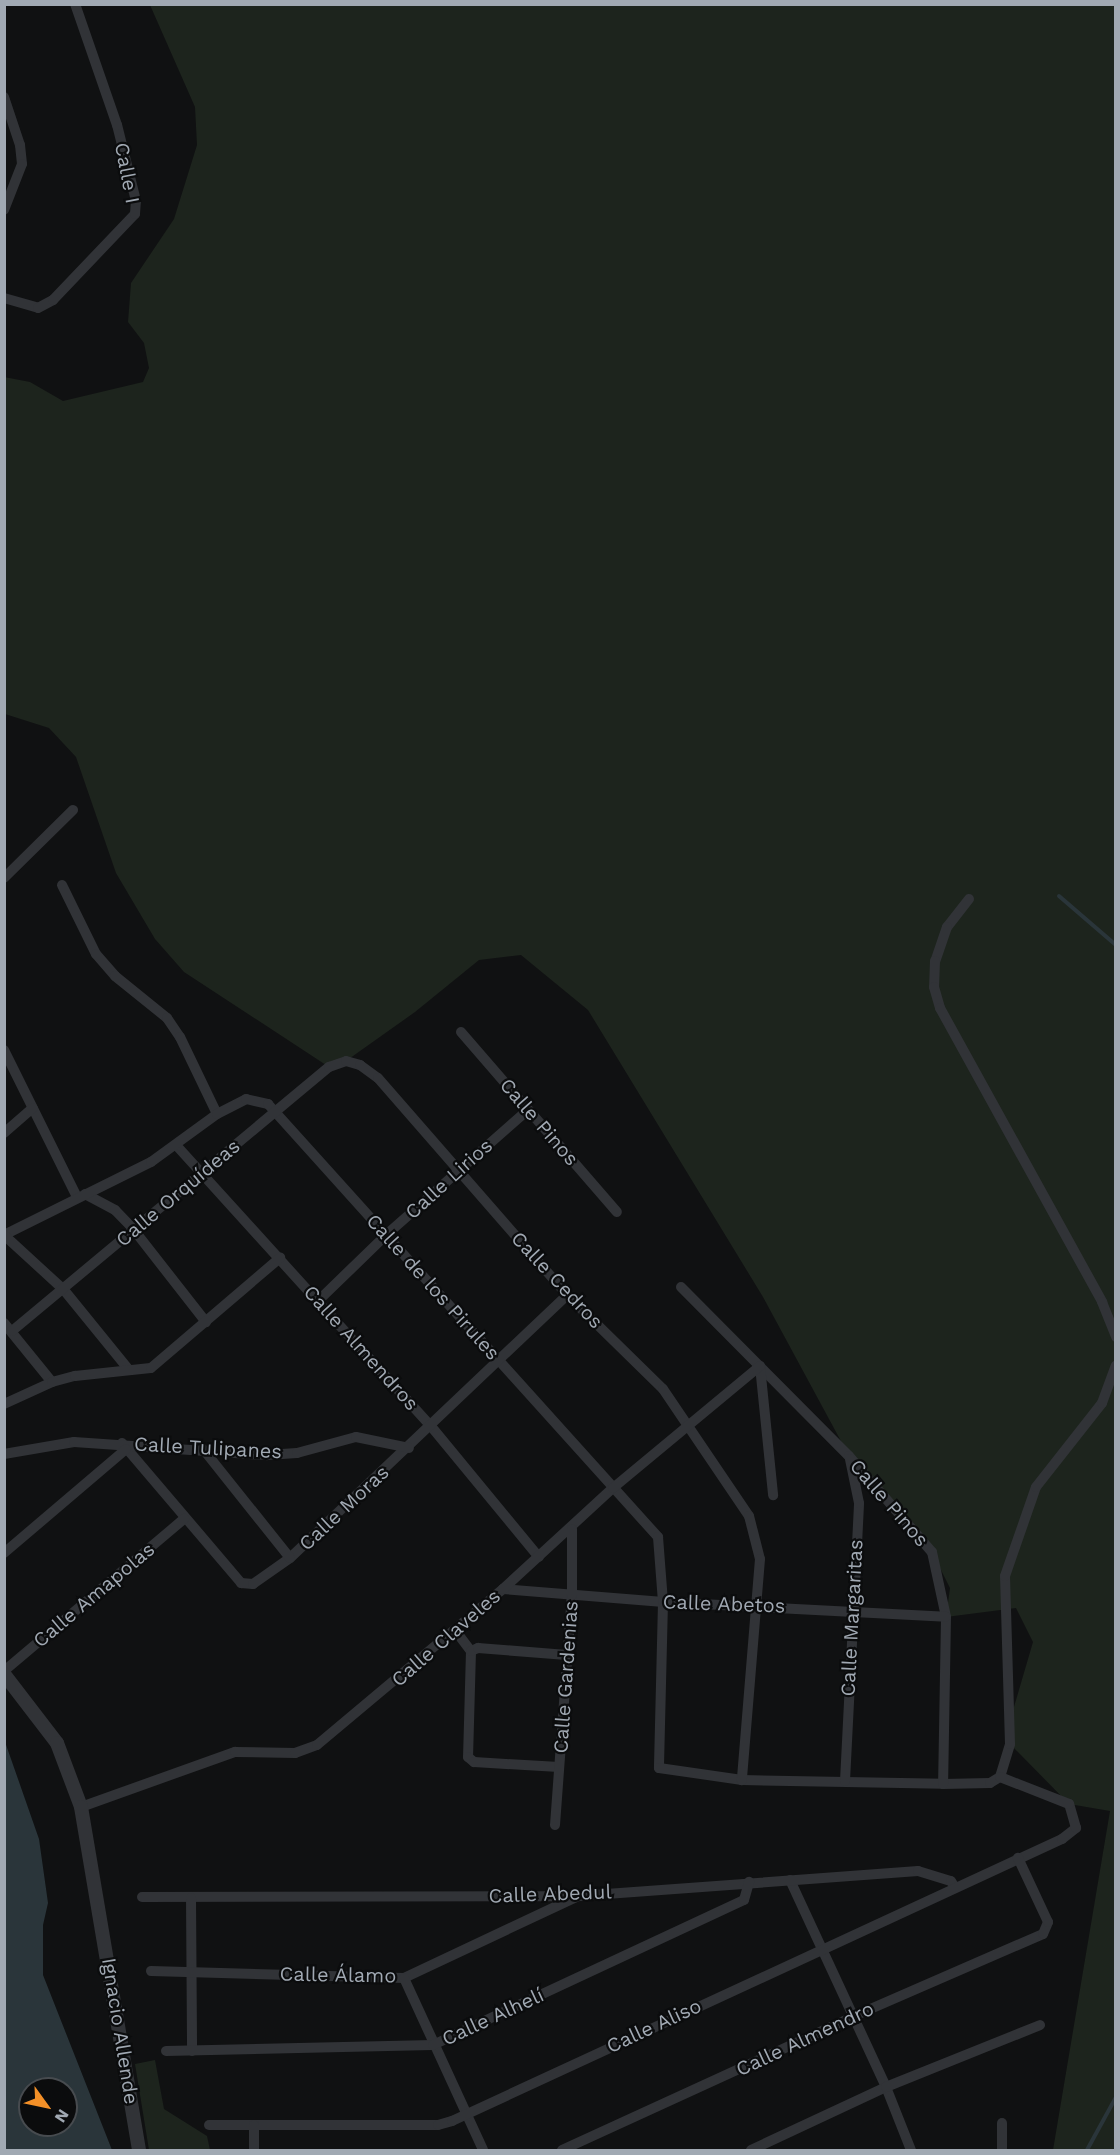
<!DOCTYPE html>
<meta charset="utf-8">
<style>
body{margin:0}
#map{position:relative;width:1120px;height:2155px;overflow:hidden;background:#101112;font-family:"Work Sans",sans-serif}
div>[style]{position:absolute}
.green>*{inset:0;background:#1d241d}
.water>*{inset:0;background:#2a353a}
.stream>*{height:4px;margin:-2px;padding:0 2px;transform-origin:2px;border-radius:2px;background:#2a353a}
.minor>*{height:10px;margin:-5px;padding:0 5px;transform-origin:5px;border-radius:5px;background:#313337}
.tertiary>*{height:14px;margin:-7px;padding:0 7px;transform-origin:7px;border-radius:7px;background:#313337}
span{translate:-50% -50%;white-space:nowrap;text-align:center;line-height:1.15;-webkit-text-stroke:4.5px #0b0c0d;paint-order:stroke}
.street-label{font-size:20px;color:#a1a9b3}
.frame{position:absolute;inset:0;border:6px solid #a1a9b3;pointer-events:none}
.north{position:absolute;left:18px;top:2077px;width:60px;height:60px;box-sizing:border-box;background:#0b0c0d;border:2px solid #474b4f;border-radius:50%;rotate:123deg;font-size:16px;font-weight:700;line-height:24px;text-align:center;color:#a1a9b3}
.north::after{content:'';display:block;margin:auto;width:21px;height:27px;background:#f39028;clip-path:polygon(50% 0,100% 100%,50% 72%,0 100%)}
</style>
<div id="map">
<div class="green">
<div style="clip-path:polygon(150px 5px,1115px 5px,1115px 2150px,1053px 2150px,1110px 1811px,1069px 1804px,1010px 1744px,1011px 1717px,1033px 1642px,1016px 1608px,946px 1617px,950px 1588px,932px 1552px,849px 1456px,763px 1297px,588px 1010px,521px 955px,479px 960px,415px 1012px,346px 1061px,329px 1067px,184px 972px,155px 939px,116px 873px,76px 757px,49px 728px,5px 714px,4px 377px,30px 382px,63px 401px,143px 382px,149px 368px,144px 343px,128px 322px,131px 283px,174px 219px,197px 145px,195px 107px)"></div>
<div style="clip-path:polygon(155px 2060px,164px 2109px,207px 2136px,210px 2150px,149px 2150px,135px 2064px)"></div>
</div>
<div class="water">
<div style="clip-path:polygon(evenodd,4px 1739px,39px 1839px,48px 1903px,43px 1925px,43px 1975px,112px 2150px,5px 2150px,4px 1739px,30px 2089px,66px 2089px,66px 2125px,30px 2125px,30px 2089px)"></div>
</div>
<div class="stream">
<div style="left:1059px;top:896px;width:75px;rotate:40.7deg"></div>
<div style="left:1087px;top:2150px;width:60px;rotate:-61.3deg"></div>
</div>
<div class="minor">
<div style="left:4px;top:97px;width:51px;rotate:71.6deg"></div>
<div style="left:20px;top:145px;width:19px;rotate:84deg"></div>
<div style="left:22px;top:164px;width:49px;rotate:111.4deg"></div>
<div style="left:4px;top:298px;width:35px;rotate:16deg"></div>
<div style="left:38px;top:308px;width:17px;rotate:-28deg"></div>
<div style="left:53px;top:300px;width:119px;rotate:-46.4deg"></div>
<div style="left:135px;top:214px;width:13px;rotate:-86deg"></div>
<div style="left:136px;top:201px;width:78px;rotate:-104deg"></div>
<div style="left:117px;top:125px;width:128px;rotate:-109.1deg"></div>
<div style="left:4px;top:878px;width:97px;rotate:-44.6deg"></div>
<div style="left:62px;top:885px;width:77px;rotate:63.8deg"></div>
<div style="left:96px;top:954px;width:29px;rotate:49deg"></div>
<div style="left:115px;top:976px;width:67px;rotate:38.9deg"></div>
<div style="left:167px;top:1018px;width:23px;rotate:56deg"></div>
<div style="left:180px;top:1037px;width:85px;rotate:64.3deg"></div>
<div style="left:969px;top:899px;width:36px;rotate:128deg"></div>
<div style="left:947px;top:927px;width:36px;rotate:109deg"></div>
<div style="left:935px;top:961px;width:26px;rotate:92deg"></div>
<div style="left:934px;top:987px;width:22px;rotate:74deg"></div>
<div style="left:940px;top:1008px;width:336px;rotate:61.1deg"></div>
<div style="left:1102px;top:1302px;width:38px;rotate:68deg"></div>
<div style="left:461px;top:1032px;width:238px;rotate:49.1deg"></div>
<div style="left:4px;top:1050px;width:164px;rotate:63.6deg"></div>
<div style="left:4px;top:1133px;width:38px;rotate:-41deg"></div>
<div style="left:176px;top:1145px;width:378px;rotate:47.8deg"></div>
<div style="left:430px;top:1425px;width:171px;rotate:50.5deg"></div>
<div style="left:85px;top:1194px;width:34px;rotate:28deg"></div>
<div style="left:115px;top:1210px;width:28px;rotate:46deg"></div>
<div style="left:134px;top:1230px;width:117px;rotate:52deg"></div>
<div style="left:4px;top:1235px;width:164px;rotate:-26.4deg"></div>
<div style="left:151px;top:1162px;width:82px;rotate:-36deg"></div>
<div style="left:217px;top:1114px;width:33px;rotate:-27deg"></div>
<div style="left:246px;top:1099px;width:23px;rotate:13deg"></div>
<div style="left:268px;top:1104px;width:583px;rotate:47.99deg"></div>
<div style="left:658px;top:1537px;width:65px;rotate:85.6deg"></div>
<div style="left:663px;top:1602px;width:166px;rotate:91.4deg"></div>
<div style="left:659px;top:1768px;width:84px;rotate:8.2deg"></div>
<div style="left:742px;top:1780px;width:201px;rotate:1.1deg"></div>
<div style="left:943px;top:1784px;width:47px;rotate:-1.2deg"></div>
<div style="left:990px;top:1783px;width:12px;rotate:-31deg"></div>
<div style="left:4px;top:1235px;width:81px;rotate:42.5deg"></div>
<div style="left:64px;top:1290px;width:103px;rotate:50.9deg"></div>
<div style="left:681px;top:1287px;width:238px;rotate:45.2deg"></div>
<div style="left:849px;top:1456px;width:127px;rotate:49.2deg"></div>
<div style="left:932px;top:1552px;width:66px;rotate:77.8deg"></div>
<div style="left:946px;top:1617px;width:167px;rotate:91deg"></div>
<div style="left:319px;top:1300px;width:93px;rotate:-44.1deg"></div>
<div style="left:386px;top:1235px;width:189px;rotate:-41.4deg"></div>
<div style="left:4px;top:1323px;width:76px;rotate:50.9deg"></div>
<div style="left:12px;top:1331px;width:413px;rotate:-39.8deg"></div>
<div style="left:329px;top:1067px;width:18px;rotate:-19deg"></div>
<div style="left:346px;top:1061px;width:15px;rotate:16deg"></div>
<div style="left:360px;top:1065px;width:22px;rotate:36deg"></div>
<div style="left:378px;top:1078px;width:288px;rotate:48.9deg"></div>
<div style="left:567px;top:1295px;width:134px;rotate:44.4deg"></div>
<div style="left:663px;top:1389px;width:153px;rotate:55.9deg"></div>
<div style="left:749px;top:1516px;width:44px;rotate:75.7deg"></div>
<div style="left:760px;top:1559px;width:222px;rotate:94.7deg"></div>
<div style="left:760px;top:1366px;width:130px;rotate:84.2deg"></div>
<div style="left:4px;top:1404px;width:53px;rotate:-24.6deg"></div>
<div style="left:52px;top:1382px;width:24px;rotate:-15deg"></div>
<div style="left:75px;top:1376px;width:76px;rotate:-6deg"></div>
<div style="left:151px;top:1368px;width:170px;rotate:-40.5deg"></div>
<div style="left:122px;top:1443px;width:184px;rotate:49.6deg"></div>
<div style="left:241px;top:1583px;width:12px;rotate:5deg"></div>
<div style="left:253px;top:1584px;width:45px;rotate:-35.1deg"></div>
<div style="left:290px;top:1558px;width:382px;rotate:-43.5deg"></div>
<div style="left:203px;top:1449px;width:139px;rotate:51.4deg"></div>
<div style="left:4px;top:1454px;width:71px;rotate:-9.7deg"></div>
<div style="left:74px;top:1442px;width:193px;rotate:3.9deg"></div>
<div style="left:267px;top:1455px;width:30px;rotate:-4deg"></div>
<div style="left:297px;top:1453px;width:61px;rotate:-15.2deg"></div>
<div style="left:356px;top:1437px;width:54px;rotate:11.7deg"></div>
<div style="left:4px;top:1553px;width:160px;rotate:-40.4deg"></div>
<div style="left:503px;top:1589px;width:161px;rotate:4.6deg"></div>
<div style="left:663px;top:1602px;width:283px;rotate:3deg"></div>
<div style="left:455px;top:1630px;width:26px;rotate:53deg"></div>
<div style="left:471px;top:1651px;width:106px;rotate:91.6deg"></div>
<div style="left:468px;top:1757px;width:8px;rotate:40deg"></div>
<div style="left:474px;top:1762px;width:85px;rotate:3.4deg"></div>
<div style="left:471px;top:1651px;width:8px;rotate:-23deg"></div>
<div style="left:478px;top:1648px;width:89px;rotate:4.5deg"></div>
<div style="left:4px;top:1671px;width:236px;rotate:-40.2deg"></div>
<div style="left:1000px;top:1777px;width:34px;rotate:-73deg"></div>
<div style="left:1010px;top:1744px;width:168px;rotate:-91.7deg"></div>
<div style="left:1005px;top:1576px;width:94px;rotate:-70.8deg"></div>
<div style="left:1036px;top:1487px;width:107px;rotate:-51.8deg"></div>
<div style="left:1102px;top:1403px;width:40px;rotate:-69.8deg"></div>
<div style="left:845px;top:1781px;width:278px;rotate:-87.1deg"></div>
<div style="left:859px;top:1503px;width:45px;rotate:-101.6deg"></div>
<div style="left:81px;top:1807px;width:164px;rotate:-19.7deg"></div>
<div style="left:235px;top:1752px;width:60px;rotate:1deg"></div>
<div style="left:295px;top:1753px;width:23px;rotate:-20deg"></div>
<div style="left:317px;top:1745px;width:243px;rotate:-40deg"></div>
<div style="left:503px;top:1589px;width:149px;rotate:-42.6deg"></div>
<div style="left:613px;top:1488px;width:191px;rotate:-39.7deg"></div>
<div style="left:555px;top:1825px;width:231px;rotate:-85.8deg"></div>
<div style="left:572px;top:1595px;width:66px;rotate:-90deg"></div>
<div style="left:790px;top:1880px;width:228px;rotate:65.1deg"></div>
<div style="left:886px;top:2087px;width:68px;rotate:68.4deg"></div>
<div style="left:142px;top:1897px;width:437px;rotate:-0.1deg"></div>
<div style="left:579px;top:1896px;width:340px;rotate:-4.2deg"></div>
<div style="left:918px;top:1871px;width:34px;rotate:17deg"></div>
<div style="left:951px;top:1881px;width:6px;rotate:59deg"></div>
<div style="left:191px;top:1898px;width:153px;rotate:89.6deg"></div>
<div style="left:151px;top:1971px;width:253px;rotate:1.6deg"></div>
<div style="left:404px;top:1978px;width:190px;rotate:-25.2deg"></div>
<div style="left:404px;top:1978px;width:189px;rotate:65.3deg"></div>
<div style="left:166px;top:2051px;width:267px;rotate:-1.3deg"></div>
<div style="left:433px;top:2045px;width:343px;rotate:-25deg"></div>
<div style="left:744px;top:1900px;width:19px;rotate:-74deg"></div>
<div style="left:209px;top:2125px;width:229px"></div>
<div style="left:438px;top:2125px;width:15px;rotate:-16deg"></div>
<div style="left:452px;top:2121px;width:672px;rotate:-24.81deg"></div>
<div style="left:1062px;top:1839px;width:18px;rotate:-38deg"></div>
<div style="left:1076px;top:1828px;width:25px;rotate:-106deg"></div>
<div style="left:1069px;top:1804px;width:74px;rotate:-158.6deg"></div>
<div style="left:254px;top:2125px;width:25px;rotate:90deg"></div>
<div style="left:562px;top:2150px;width:319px;rotate:-24.6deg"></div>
<div style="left:852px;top:2017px;width:208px;rotate:-23.5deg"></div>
<div style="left:1043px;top:1934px;width:13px;rotate:-67deg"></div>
<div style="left:1048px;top:1922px;width:71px;rotate:-115.1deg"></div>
<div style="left:751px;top:2150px;width:149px;rotate:-25deg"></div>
<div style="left:886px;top:2087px;width:166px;rotate:-21.9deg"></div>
<div style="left:1002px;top:2150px;width:27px;rotate:-90deg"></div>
</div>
<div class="tertiary">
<div style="left:4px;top:1674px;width:87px;rotate:52.5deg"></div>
<div style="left:57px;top:1743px;width:68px;rotate:69.4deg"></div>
<div style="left:81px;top:1807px;width:348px;rotate:80.4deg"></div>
</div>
<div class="street-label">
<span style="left:127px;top:173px;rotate:79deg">Calle I</span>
<span style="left:539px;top:1122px;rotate:49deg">Calle Pinos</span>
<span style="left:449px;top:1179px;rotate:-42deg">Calle Lirios</span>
<span style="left:178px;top:1193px;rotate:-40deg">Calle Orquídeas</span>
<span style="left:557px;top:1280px;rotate:47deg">Calle Cedros</span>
<span style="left:433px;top:1287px;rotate:48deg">Calle de los Pirules</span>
<span style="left:361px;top:1348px;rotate:48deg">Calle Almendros</span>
<span style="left:208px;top:1448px;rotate:3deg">Calle Tulipanes</span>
<span style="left:889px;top:1503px;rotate:49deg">Calle Pinos</span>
<span style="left:344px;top:1508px;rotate:-43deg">Calle Moras</span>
<span style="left:94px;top:1595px;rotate:-40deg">Calle Amapolas</span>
<span style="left:724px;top:1604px;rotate:2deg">Calle Abetos</span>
<span style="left:852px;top:1618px;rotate:-87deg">Calle Margaritas</span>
<span style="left:446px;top:1638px;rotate:-41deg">Calle Claveles</span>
<span style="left:566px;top:1677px;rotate:-86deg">Calle Gardenias</span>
<span style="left:550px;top:1894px;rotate:-2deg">Calle Abedul</span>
<span style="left:338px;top:1975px;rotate:1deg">Calle Álamo</span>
<span style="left:493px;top:2017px;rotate:-25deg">Calle Alhelí</span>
<span style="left:654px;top:2026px;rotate:-25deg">Calle Aliso</span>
<span style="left:120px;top:2031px;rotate:81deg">Ignacio Allende</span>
<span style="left:805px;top:2039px;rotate:-25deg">Calle Almendro</span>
</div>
<div class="frame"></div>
<div class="north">N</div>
</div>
